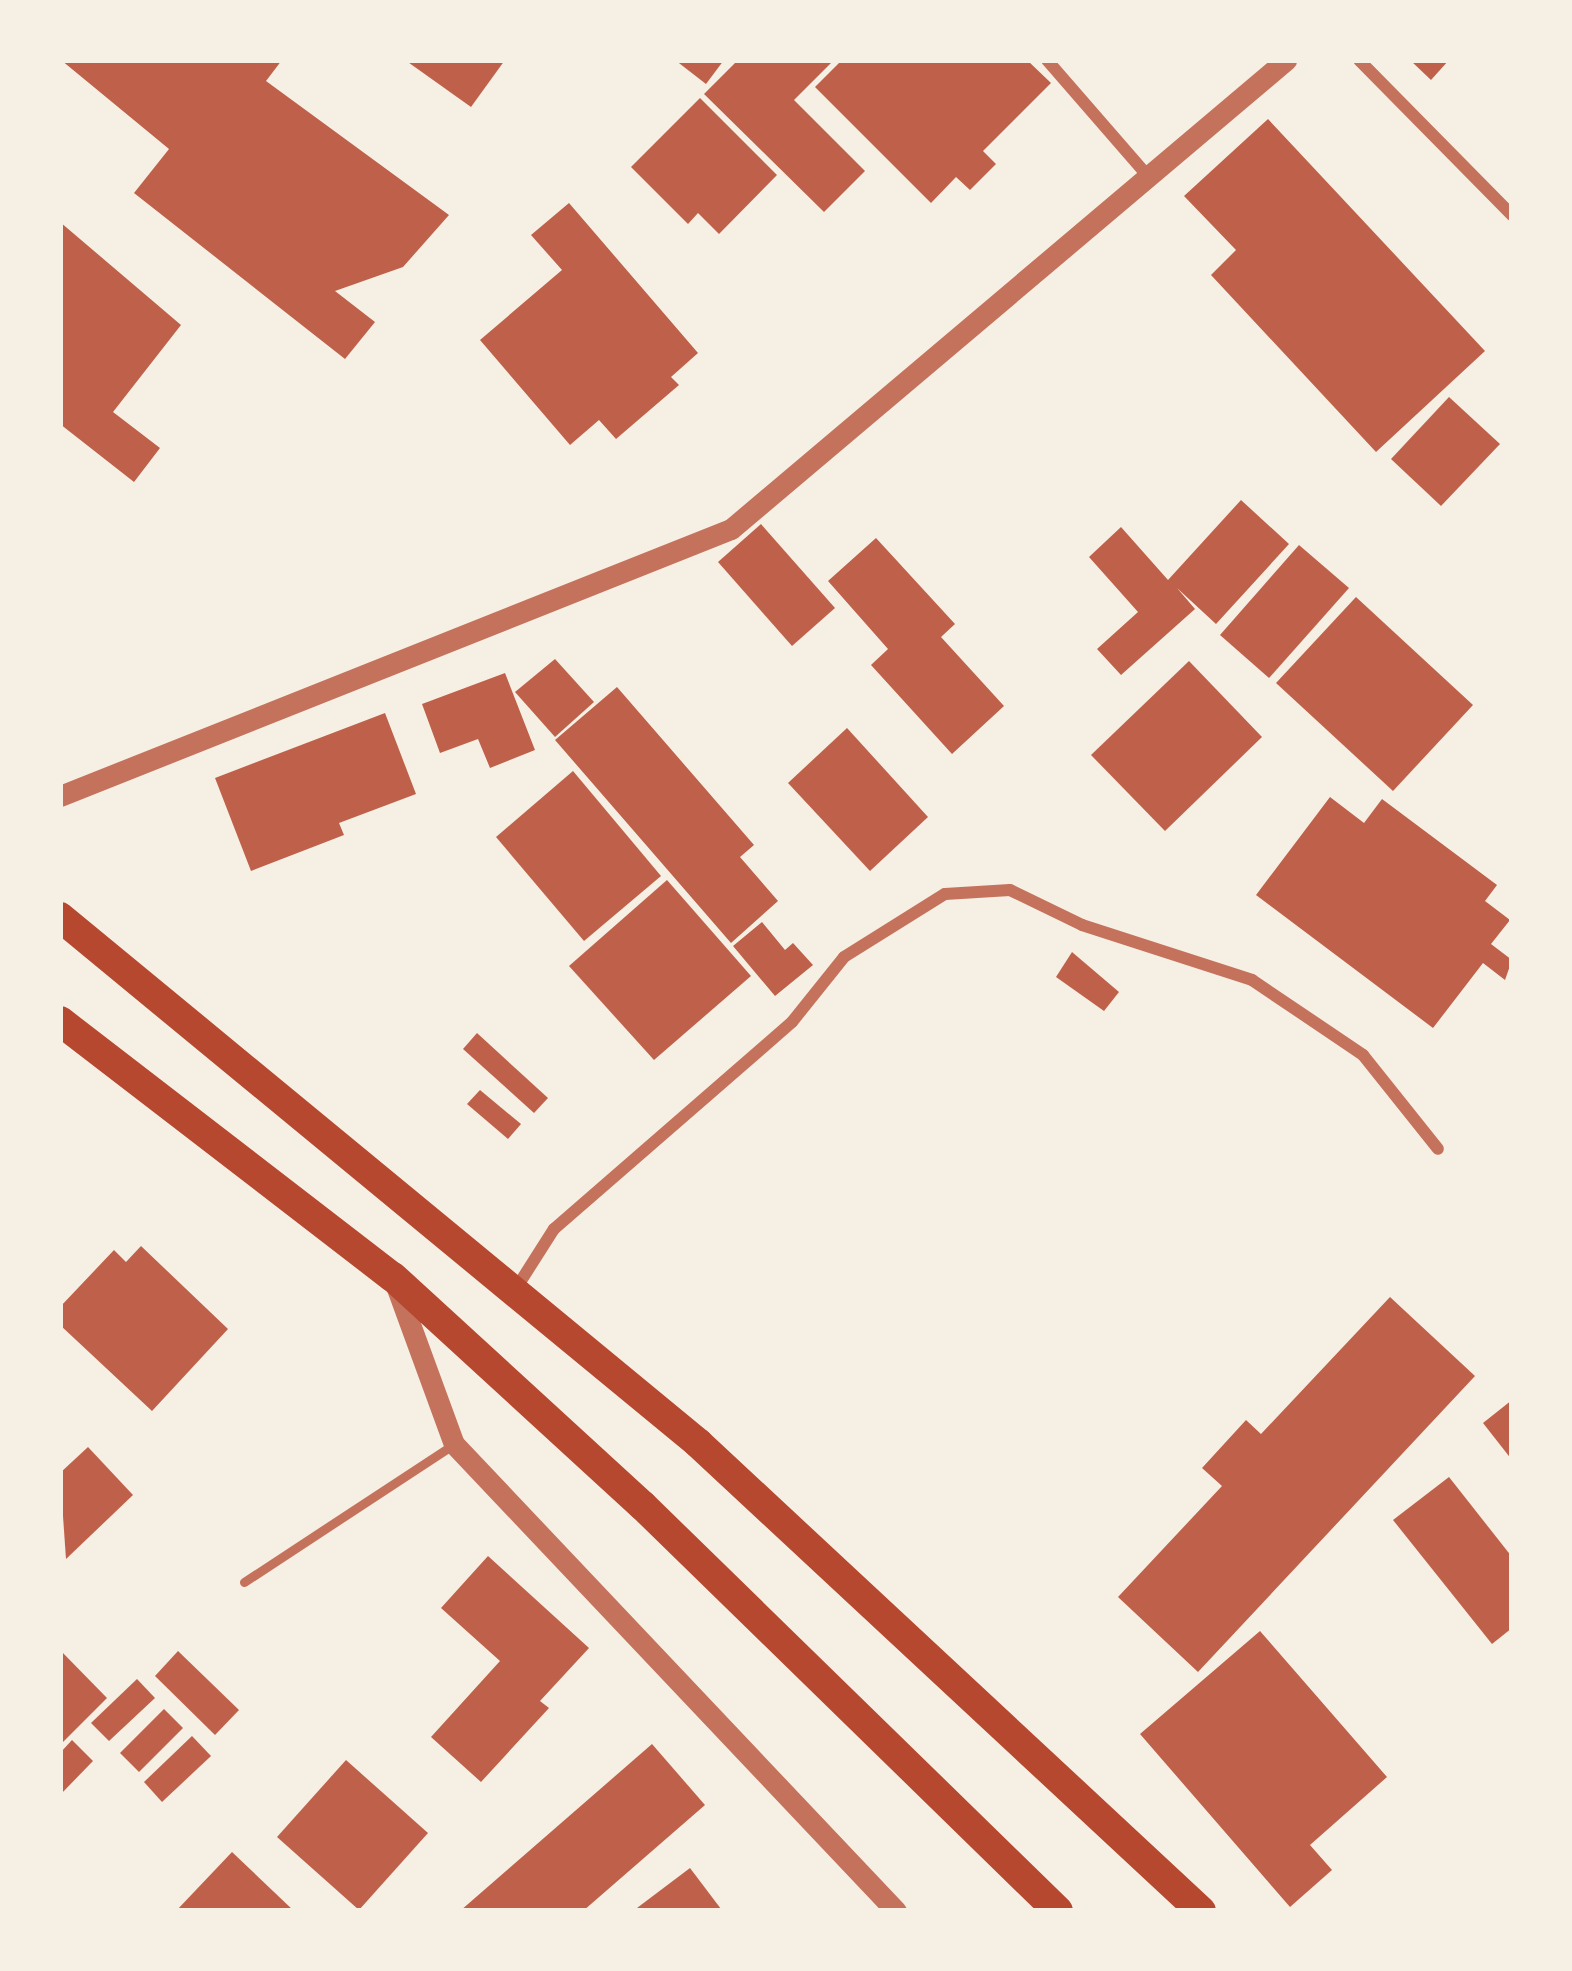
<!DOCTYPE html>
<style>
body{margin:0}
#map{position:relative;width:1572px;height:1971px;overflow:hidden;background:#f6efe4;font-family:Rubik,sans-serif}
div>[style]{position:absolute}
.building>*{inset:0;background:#bf614a}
.service>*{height:9px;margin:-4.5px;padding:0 4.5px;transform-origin:4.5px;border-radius:4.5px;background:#c5725c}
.minor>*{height:12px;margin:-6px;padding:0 6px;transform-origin:6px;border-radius:6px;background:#c5725c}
.tertiary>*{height:21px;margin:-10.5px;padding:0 10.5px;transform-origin:10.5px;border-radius:10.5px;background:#c5725c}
.primary>*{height:30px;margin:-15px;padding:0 15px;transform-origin:15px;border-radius:15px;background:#b5482f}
span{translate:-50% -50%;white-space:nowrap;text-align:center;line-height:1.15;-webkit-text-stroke:9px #f6efe4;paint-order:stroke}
.frame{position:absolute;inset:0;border:63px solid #f6efe4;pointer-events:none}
</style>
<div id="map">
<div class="building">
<div style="clip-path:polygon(61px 60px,282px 60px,266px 81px,449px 215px,403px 267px,335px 291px,375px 322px,345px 359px,134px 193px,169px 149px)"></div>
<div style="clip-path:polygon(405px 60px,505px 60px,471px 107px)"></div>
<div style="clip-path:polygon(675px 60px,724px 60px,706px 84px)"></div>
<div style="clip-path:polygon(738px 60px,834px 60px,794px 100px,865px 171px,824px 212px,704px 94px)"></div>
<div style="clip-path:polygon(842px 60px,1027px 60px,1051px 83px,983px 151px,996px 164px,970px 190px,956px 177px,931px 203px,815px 87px)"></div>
<div style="clip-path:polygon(1410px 60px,1449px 60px,1431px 80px)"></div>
<div style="clip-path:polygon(700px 98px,777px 175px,719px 234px,698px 213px,688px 224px,631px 167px)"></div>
<div style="clip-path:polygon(1268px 119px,1485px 351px,1376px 452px,1211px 275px,1236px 250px,1184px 196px)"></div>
<div style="clip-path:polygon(569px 203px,698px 353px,671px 377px,679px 385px,616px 439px,599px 420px,570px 445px,480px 340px,562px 270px,531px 235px)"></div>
<div style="clip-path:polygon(60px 222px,181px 325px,113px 412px,160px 448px,134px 482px,60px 424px)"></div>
<div style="clip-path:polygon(1449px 397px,1500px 444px,1441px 506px,1391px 459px)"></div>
<div style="clip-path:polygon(1241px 500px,1289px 544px,1216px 624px,1177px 588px,1195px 609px,1121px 675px,1097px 649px,1138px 612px,1089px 557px,1121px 527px,1168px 580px)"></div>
<div style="clip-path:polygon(761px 524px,835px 608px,792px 646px,718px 562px)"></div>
<div style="clip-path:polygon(876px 538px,955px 624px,941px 637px,1004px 706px,952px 754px,871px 665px,888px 649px,828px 581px)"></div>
<div style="clip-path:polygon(1299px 545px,1349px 588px,1269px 678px,1220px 635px)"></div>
<div style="clip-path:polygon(1356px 597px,1473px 705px,1393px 791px,1276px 683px)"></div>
<div style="clip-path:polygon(555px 659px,594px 702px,555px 737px,515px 692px)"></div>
<div style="clip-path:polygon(1189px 661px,1262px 737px,1165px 831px,1091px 755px)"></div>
<div style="clip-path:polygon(505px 673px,535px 750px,490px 768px,478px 739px,440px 753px,422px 704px)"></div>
<div style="clip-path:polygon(617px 687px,754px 845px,740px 857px,778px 901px,731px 943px,555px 740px)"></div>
<div style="clip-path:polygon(385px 713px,416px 794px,339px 823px,344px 835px,251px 871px,215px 778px)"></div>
<div style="clip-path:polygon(847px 728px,928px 817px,870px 871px,788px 783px)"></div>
<div style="clip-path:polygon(573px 771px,661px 876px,584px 941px,496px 837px)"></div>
<div style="clip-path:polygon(1330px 797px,1364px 823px,1382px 799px,1497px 885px,1485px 901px,1510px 920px,1491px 944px,1512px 960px,1505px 980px,1483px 963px,1433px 1028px,1256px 895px)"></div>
<div style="clip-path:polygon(667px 880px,751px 976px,654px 1060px,569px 966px)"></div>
<div style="clip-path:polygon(762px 922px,785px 950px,793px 943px,813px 965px,775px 996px,733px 946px)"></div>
<div style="clip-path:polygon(1072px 952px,1119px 992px,1104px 1011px,1056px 977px)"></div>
<div style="clip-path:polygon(477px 1033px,548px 1098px,534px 1113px,463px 1049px)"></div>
<div style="clip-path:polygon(480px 1090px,521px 1124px,508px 1139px,467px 1104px)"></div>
<div style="clip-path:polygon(141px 1246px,228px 1329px,152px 1411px,60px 1325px,60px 1307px,114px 1250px,126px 1262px)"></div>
<div style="clip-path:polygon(1390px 1297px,1475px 1376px,1198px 1672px,1118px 1597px,1222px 1486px,1202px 1468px,1246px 1420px,1261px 1434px)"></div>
<div style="clip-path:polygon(1512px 1400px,1512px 1460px,1483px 1423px)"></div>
<div style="clip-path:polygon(88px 1447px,133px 1495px,66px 1559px,60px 1473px)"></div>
<div style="clip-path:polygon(1449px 1477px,1512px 1557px,1512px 1628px,1492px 1644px,1393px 1520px)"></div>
<div style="clip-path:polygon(488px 1556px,589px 1648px,540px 1701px,549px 1708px,481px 1782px,431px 1737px,500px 1661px,441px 1608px)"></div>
<div style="clip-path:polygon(1260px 1631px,1387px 1777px,1310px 1845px,1332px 1870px,1290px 1907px,1140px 1734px)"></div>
<div style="clip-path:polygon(60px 1650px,107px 1698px,60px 1745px)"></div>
<div style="clip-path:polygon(178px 1651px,239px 1710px,215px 1735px,155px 1676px)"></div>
<div style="clip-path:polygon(137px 1679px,155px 1698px,109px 1741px,91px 1723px)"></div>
<div style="clip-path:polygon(164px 1709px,183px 1728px,139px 1772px,120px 1753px)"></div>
<div style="clip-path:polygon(192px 1736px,211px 1756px,162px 1802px,144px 1782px)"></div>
<div style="clip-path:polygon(72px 1740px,93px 1761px,60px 1795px,60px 1753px)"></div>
<div style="clip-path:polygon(652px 1744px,705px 1805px,583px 1911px,460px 1911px)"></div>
<div style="clip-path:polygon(346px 1760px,428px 1833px,359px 1910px,277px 1837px)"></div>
<div style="clip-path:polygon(232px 1852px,294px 1911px,176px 1911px)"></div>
<div style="clip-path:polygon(690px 1868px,721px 1909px,633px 1911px)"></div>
</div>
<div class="service">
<div style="left:244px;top:1582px;width:251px;rotate:-33.3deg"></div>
</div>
<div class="minor">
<div style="left:1047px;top:60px;width:154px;rotate:49deg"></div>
<div style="left:1359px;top:60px;width:218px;rotate:45.4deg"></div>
<div style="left:517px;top:1287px;width:69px;rotate:-57.5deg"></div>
<div style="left:554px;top:1229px;width:315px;rotate:-41deg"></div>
<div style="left:792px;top:1022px;width:83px;rotate:-51.3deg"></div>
<div style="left:844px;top:957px;width:119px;rotate:-32deg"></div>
<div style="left:945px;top:894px;width:65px;rotate:-3.5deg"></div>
<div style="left:1010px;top:890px;width:80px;rotate:25.9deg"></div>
<div style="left:1082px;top:925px;width:179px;rotate:17.9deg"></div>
<div style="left:1252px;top:980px;width:134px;rotate:34deg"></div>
<div style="left:1363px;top:1055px;width:120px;rotate:51.4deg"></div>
</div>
<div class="tertiary">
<div style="left:60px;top:796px;width:722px;rotate:-21.7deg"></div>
<div style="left:731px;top:529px;width:727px;rotate:-40.2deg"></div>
<div style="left:395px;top:1283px;width:171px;rotate:69.9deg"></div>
<div style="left:454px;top:1444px;width:643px;rotate:46.58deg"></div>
</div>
<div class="primary">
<div style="left:60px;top:917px;width:827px;rotate:39.5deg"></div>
<div style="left:698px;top:1443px;width:687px;rotate:42.94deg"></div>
<div style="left:60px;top:1021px;width:420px;rotate:37.6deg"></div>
<div style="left:393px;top:1277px;width:338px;rotate:42.5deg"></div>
<div style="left:642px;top:1505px;width:581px;rotate:44.3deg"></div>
</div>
<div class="frame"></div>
</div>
